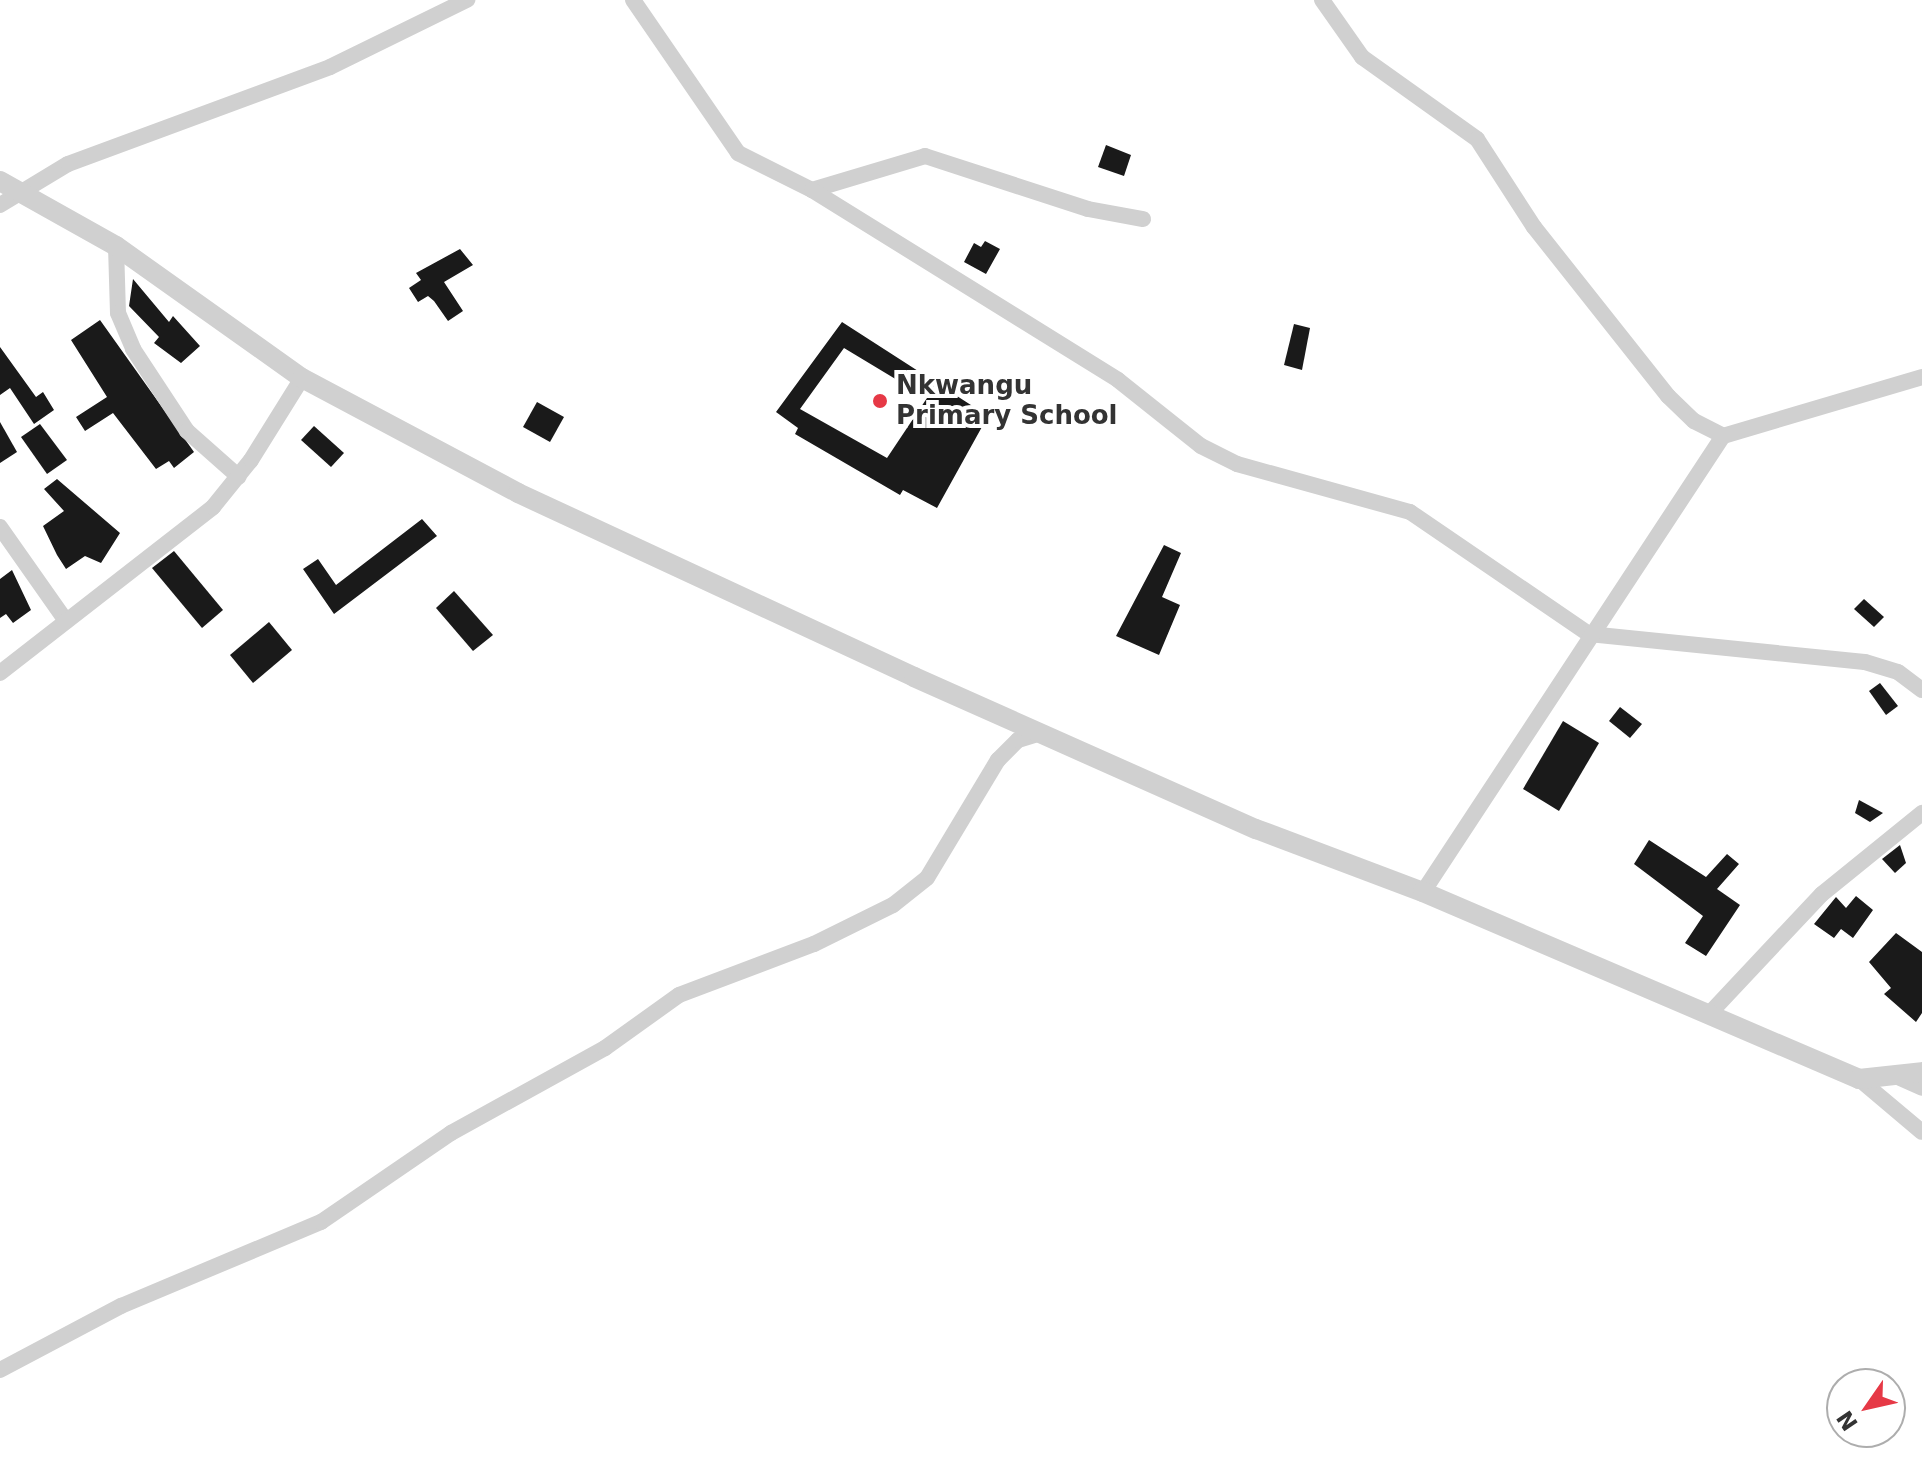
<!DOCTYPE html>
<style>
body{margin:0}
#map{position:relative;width:1922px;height:1464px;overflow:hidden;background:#fff;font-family:"DejaVu Sans",sans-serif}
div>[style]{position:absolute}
.building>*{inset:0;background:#1a1a1a}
.minor>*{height:16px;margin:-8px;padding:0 8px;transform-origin:8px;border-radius:8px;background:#d0d0d0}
.tertiary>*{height:20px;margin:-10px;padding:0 10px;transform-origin:10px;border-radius:10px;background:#d0d0d0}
.dots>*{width:22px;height:22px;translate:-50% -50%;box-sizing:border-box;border:4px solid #fff;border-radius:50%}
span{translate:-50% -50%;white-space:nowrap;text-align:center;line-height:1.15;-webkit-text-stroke:8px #fff;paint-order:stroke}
.poi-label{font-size:26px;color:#333;font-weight:700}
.left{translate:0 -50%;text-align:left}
.north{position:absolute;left:1826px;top:1368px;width:80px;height:80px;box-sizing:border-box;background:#fff;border:2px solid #adadad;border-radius:50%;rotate:236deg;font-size:22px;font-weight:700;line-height:32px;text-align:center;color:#333}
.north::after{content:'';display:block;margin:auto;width:28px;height:36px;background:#e63946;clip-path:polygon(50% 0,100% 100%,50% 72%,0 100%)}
</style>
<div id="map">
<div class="building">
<div style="clip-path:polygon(1106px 145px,1131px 155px,1124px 176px,1098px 167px)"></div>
<div style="clip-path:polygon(985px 241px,1000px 249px,986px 274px,964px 262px,974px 243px,981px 247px)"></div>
<div style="clip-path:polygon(460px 249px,473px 265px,444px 282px,463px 311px,448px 321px,434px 301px,428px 296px,418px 302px,409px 288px,421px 280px,416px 273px)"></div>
<div style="clip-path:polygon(133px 279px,169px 322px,173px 316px,200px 346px,181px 363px,154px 343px,159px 337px,129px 306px)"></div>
<div style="clip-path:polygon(100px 320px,194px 452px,174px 468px,169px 461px,156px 469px,113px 413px,85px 431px,76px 417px,107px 397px,71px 340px)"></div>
<div style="clip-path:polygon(evenodd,842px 322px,988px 416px,937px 508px,903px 490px,900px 495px,795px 434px,798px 428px,776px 412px,842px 322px,844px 348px,927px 398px,887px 458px,800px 409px,844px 348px)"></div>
<div style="clip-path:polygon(1294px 324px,1310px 328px,1302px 370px,1284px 365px)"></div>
<div style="clip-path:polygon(0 347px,36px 397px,43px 392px,54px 410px,34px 424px,10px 388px,0 395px)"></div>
<div style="clip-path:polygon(537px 402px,564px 417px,550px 442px,523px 427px)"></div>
<div style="clip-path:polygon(0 422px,17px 452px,0 463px)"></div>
<div style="clip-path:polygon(40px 424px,67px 460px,47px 474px,21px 437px)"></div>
<div style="clip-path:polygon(314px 426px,344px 453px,331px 467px,301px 440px)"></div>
<div style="clip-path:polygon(57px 479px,120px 533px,101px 563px,85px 556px,66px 569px,57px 555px,43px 526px,64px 511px,44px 489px)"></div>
<div style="clip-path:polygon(422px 519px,437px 536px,334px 614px,303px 569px,318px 559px,336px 585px)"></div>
<div style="clip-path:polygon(1164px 545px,1181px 553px,1162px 597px,1180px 605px,1159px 655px,1116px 636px)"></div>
<div style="clip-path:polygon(174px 551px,223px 610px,202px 628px,152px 568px)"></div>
<div style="clip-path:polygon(12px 570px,31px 610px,13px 623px,6px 614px,0 618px,0 579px)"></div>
<div style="clip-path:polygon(454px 591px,493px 635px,473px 651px,436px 608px)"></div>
<div style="clip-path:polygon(1864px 599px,1884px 617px,1874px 627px,1854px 609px)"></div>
<div style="clip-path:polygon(269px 622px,292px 650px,253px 683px,230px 655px)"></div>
<div style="clip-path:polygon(1880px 683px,1898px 706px,1886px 715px,1869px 691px)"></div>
<div style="clip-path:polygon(1620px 707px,1642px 724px,1630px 738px,1609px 721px)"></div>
<div style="clip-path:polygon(1563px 721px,1599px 743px,1559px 811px,1523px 789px)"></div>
<div style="clip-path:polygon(1859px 800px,1883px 813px,1870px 822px,1855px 813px)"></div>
<div style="clip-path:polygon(1649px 840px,1706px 877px,1727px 854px,1739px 864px,1717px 889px,1740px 905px,1706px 956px,1685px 943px,1703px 916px,1634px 864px)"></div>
<div style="clip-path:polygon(1900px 845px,1906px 863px,1895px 873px,1882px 859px)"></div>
<div style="clip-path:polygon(1856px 896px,1873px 910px,1853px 938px,1841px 929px,1834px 938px,1814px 924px,1836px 897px,1846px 908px)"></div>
<div style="clip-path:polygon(1896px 933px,1922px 952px,1922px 1013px,1916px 1022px,1884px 994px,1891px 988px,1869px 962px)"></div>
</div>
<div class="minor">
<div style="left:633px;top:0;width:186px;rotate:55.5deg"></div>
<div style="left:738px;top:153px;width:83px;rotate:26.6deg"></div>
<div style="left:812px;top:190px;width:118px;rotate:-16.7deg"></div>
<div style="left:925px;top:156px;width:171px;rotate:18deg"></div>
<div style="left:1088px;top:209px;width:56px;rotate:10.3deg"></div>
<div style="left:1322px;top:0;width:70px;rotate:54.9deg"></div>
<div style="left:1362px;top:57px;width:141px;rotate:35.5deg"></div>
<div style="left:1477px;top:139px;width:105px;rotate:57.1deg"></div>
<div style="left:1534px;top:227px;width:216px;rotate:51.6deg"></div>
<div style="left:1668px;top:396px;width:36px;rotate:44deg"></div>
<div style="left:1694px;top:421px;width:33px;rotate:27deg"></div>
<div style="left:812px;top:190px;width:360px;rotate:31.8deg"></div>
<div style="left:1118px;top:380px;width:106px;rotate:38.5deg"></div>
<div style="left:1201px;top:446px;width:40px;rotate:26.6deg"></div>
<div style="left:1237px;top:464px;width:180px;rotate:15.5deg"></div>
<div style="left:1410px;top:512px;width:217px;rotate:34.3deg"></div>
<div style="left:1589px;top:634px;width:277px;rotate:5.8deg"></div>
<div style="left:1865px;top:662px;width:34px;rotate:17deg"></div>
<div style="left:1898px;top:672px;width:30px;rotate:37deg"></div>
<div style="left:0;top:205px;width:79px;rotate:-31.1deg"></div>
<div style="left:68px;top:164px;width:279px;rotate:-20.3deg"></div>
<div style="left:330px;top:67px;width:153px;rotate:-26.1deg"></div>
<div style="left:116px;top:246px;width:67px;rotate:88.3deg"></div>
<div style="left:118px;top:313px;width:39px;rotate:67deg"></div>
<div style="left:133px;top:349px;width:98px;rotate:56.6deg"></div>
<div style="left:187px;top:431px;width:69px;rotate:41.5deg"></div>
<div style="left:0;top:527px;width:115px;rotate:54.9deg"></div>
<div style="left:0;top:673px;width:270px;rotate:-37.9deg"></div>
<div style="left:213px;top:507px;width:60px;rotate:-51deg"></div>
<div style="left:251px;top:460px;width:97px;rotate:-58.1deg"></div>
<div style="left:1423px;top:892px;width:546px;rotate:-56.66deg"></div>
<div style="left:1723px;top:436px;width:208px;rotate:-16.5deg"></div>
<div style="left:1711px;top:1012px;width:162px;rotate:-46.8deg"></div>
<div style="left:1822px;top:894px;width:129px;rotate:-39deg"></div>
<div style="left:1900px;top:1078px;width:24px;rotate:24deg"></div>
<div style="left:1859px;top:1079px;width:82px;rotate:40.1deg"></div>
<div style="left:0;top:1370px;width:137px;rotate:-27.9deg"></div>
<div style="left:121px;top:1306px;width:217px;rotate:-22.8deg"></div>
<div style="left:321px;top:1222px;width:158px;rotate:-34.4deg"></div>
<div style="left:451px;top:1133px;width:176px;rotate:-28.9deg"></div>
<div style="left:605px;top:1048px;width:91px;rotate:-35.6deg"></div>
<div style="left:679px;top:995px;width:144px;rotate:-20.7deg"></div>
<div style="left:814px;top:944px;width:88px;rotate:-26.3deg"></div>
<div style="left:893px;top:905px;width:43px;rotate:-38.5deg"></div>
<div style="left:927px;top:878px;width:138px;rotate:-59deg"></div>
<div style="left:998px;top:760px;width:28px;rotate:-45deg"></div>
<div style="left:1018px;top:740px;width:21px;rotate:-17deg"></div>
</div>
<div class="tertiary">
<div style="left:0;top:181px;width:133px;rotate:29.3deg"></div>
<div style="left:116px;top:246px;width:228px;rotate:35.4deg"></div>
<div style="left:302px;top:378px;width:245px;rotate:28deg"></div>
<div style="left:518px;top:493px;width:437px;rotate:24.9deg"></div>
<div style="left:914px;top:677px;width:374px;rotate:24deg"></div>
<div style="left:1256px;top:829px;width:178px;rotate:20.7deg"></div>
<div style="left:1423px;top:892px;width:474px;rotate:23.2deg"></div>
<div style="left:1859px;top:1079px;width:63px;rotate:-6.3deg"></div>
</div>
<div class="dots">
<div style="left:880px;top:401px;background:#e63946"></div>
</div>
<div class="poi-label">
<span class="left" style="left:896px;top:401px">Nkwangu<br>Primary School</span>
</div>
<div class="north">N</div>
</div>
